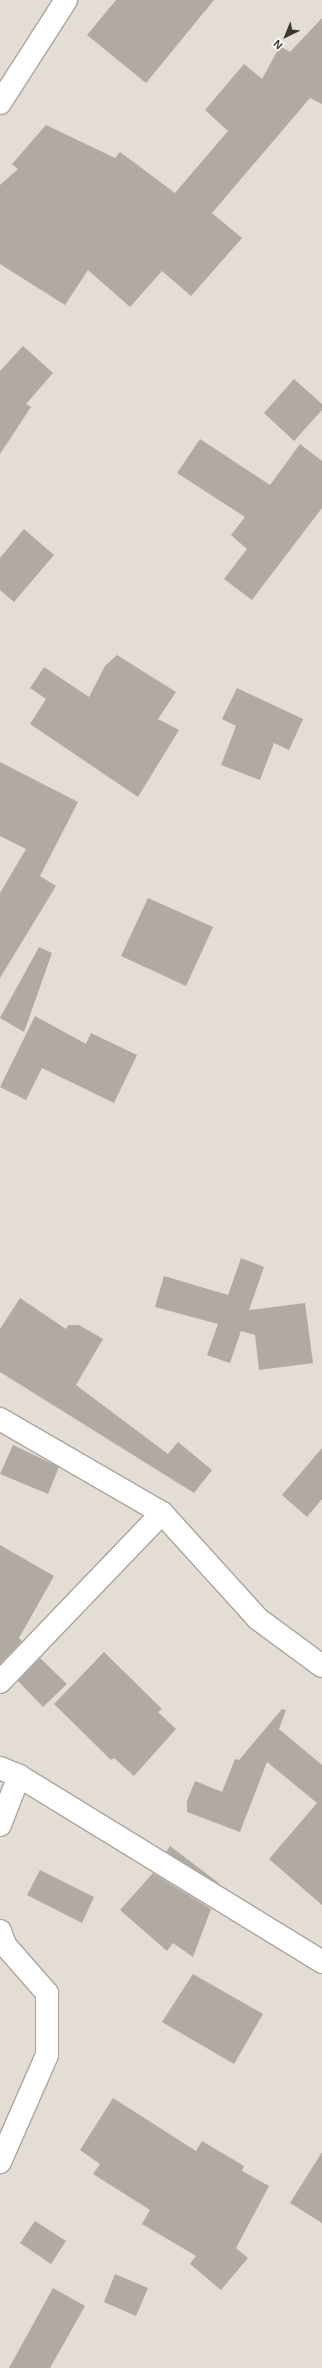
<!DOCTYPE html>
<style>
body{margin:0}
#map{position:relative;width:322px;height:2368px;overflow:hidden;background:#e4ddd6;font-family:Arial,sans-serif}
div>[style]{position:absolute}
.building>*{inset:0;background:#b1aaa3}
.roads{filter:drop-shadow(1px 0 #aca59e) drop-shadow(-1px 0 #aca59e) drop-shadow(0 1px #aca59e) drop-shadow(0 -1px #aca59e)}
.street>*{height:22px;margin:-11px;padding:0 11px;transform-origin:11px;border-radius:11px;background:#fff}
span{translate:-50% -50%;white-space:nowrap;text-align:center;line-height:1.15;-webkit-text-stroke:3px #fff;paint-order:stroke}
.north{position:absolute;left:266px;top:16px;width:40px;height:40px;-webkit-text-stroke:3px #fff;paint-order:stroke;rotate:223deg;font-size:11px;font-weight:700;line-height:16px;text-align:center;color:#3a3735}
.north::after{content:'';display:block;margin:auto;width:14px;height:18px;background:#3a3735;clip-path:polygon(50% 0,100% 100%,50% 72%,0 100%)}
</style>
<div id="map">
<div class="building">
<div style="clip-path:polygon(116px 0,214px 0,146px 83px,87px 35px)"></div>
<div style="clip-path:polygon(322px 18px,322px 104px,310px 98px,212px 213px,242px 238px,191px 296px,162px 271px,130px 307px,88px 270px,65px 305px,0 264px,0 185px,18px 169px,12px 164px,46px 125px,115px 158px,120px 152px,175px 193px,228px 131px,205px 110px,244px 64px,262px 79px,280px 46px,290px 52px)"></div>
<div style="clip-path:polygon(23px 346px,53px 373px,26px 404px,31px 407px,0 454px,0 371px)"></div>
<div style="clip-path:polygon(294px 379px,322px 404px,322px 410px,294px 441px,264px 413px)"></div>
<div style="clip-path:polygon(200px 439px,270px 485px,300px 444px,322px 461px,322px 508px,252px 600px,224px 579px,247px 549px,231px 535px,245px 517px,177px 473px)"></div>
<div style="clip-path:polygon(24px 529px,54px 555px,14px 602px,0 590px,0 558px)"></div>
<div style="clip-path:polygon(117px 655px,176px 692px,158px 719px,179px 730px,138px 797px,30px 724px,46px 699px,30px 688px,44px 667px,89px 697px,105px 666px)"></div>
<div style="clip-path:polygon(237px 688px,303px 719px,289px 750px,274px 743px,260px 780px,221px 765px,236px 726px,222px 719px)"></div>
<div style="clip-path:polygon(0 762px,78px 802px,40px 876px,56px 886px,0 978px,0 893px,26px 849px,0 836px)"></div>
<div style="clip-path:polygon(148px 898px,213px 927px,186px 986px,121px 956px)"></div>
<div style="clip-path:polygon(39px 947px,52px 953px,24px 1032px,0 1018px)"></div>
<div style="clip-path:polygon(35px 1016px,86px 1044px,91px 1033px,137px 1055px,114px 1103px,42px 1068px,26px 1100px,0 1087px)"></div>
<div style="clip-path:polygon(241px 1258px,264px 1267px,249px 1310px,305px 1303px,313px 1363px,259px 1370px,255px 1335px,241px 1331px,230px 1363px,207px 1355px,218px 1324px,155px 1307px,164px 1276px,228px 1295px)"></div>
<div style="clip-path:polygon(20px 1298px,66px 1329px,68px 1325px,79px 1325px,103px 1339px,76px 1385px,168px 1454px,178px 1442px,212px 1470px,194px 1493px,0 1372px,0 1329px)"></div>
<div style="clip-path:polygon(13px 1445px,59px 1467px,48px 1494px,0 1474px)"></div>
<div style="clip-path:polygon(322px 1448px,322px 1499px,307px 1517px,282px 1495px)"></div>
<div style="clip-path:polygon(0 1545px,54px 1576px,19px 1638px,22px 1641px,0 1664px)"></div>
<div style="clip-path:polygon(104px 1652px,162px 1709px,158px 1712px,176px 1729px,134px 1776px,114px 1758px,111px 1760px,54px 1704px)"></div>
<div style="clip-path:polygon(40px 1658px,67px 1684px,43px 1707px,18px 1681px)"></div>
<div style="clip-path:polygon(282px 1709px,286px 1710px,279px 1729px,322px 1765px,322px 1905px,269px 1859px,317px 1803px,267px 1762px,240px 1832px,187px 1812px,187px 1801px,195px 1781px,222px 1792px,235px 1759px,239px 1760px)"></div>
<div style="clip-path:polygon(170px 1846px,220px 1884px,220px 1885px,166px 1852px)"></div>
<div style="clip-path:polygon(40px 1870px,94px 1897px,82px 1923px,27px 1895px)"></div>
<div style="clip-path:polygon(153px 1873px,211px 1909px,193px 1957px,173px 1943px,167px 1951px,120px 1910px)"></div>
<div style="clip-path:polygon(193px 1974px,263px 2014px,234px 2064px,162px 2022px)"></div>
<div style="clip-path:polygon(113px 2098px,196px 2151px,202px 2141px,244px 2166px,242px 2171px,269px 2186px,236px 2248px,248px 2258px,221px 2290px,190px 2264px,196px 2256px,142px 2224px,150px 2210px,93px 2174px,100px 2164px,80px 2150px)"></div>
<div style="clip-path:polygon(322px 2152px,322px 2223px,290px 2203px)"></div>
<div style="clip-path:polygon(35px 2221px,66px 2241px,51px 2264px,20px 2243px)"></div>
<div style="clip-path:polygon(115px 2274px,148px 2288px,136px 2316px,104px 2302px)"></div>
<div style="clip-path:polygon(53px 2288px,85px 2306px,50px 2368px,9px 2368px)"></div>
</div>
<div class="roads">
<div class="street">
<div style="left:0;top:103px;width:122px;rotate:-57.3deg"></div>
<div style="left:0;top:1419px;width:187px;rotate:30.1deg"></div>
<div style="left:162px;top:1513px;width:143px;rotate:47.8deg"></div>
<div style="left:258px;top:1619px;width:79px;rotate:36.3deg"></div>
<div style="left:0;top:1682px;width:234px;rotate:-46.2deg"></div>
<div style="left:0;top:1768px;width:21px;rotate:23deg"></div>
<div style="left:19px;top:1776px;width:356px;rotate:31.5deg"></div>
<div style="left:0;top:1825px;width:53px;rotate:-68.8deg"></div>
<div style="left:0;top:1931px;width:15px;rotate:70deg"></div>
<div style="left:5px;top:1945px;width:64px;rotate:48.8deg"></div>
<div style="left:47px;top:1993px;width:62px;rotate:90deg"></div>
<div style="left:47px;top:2055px;width:117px;rotate:113.7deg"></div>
</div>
</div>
<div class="north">N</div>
</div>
